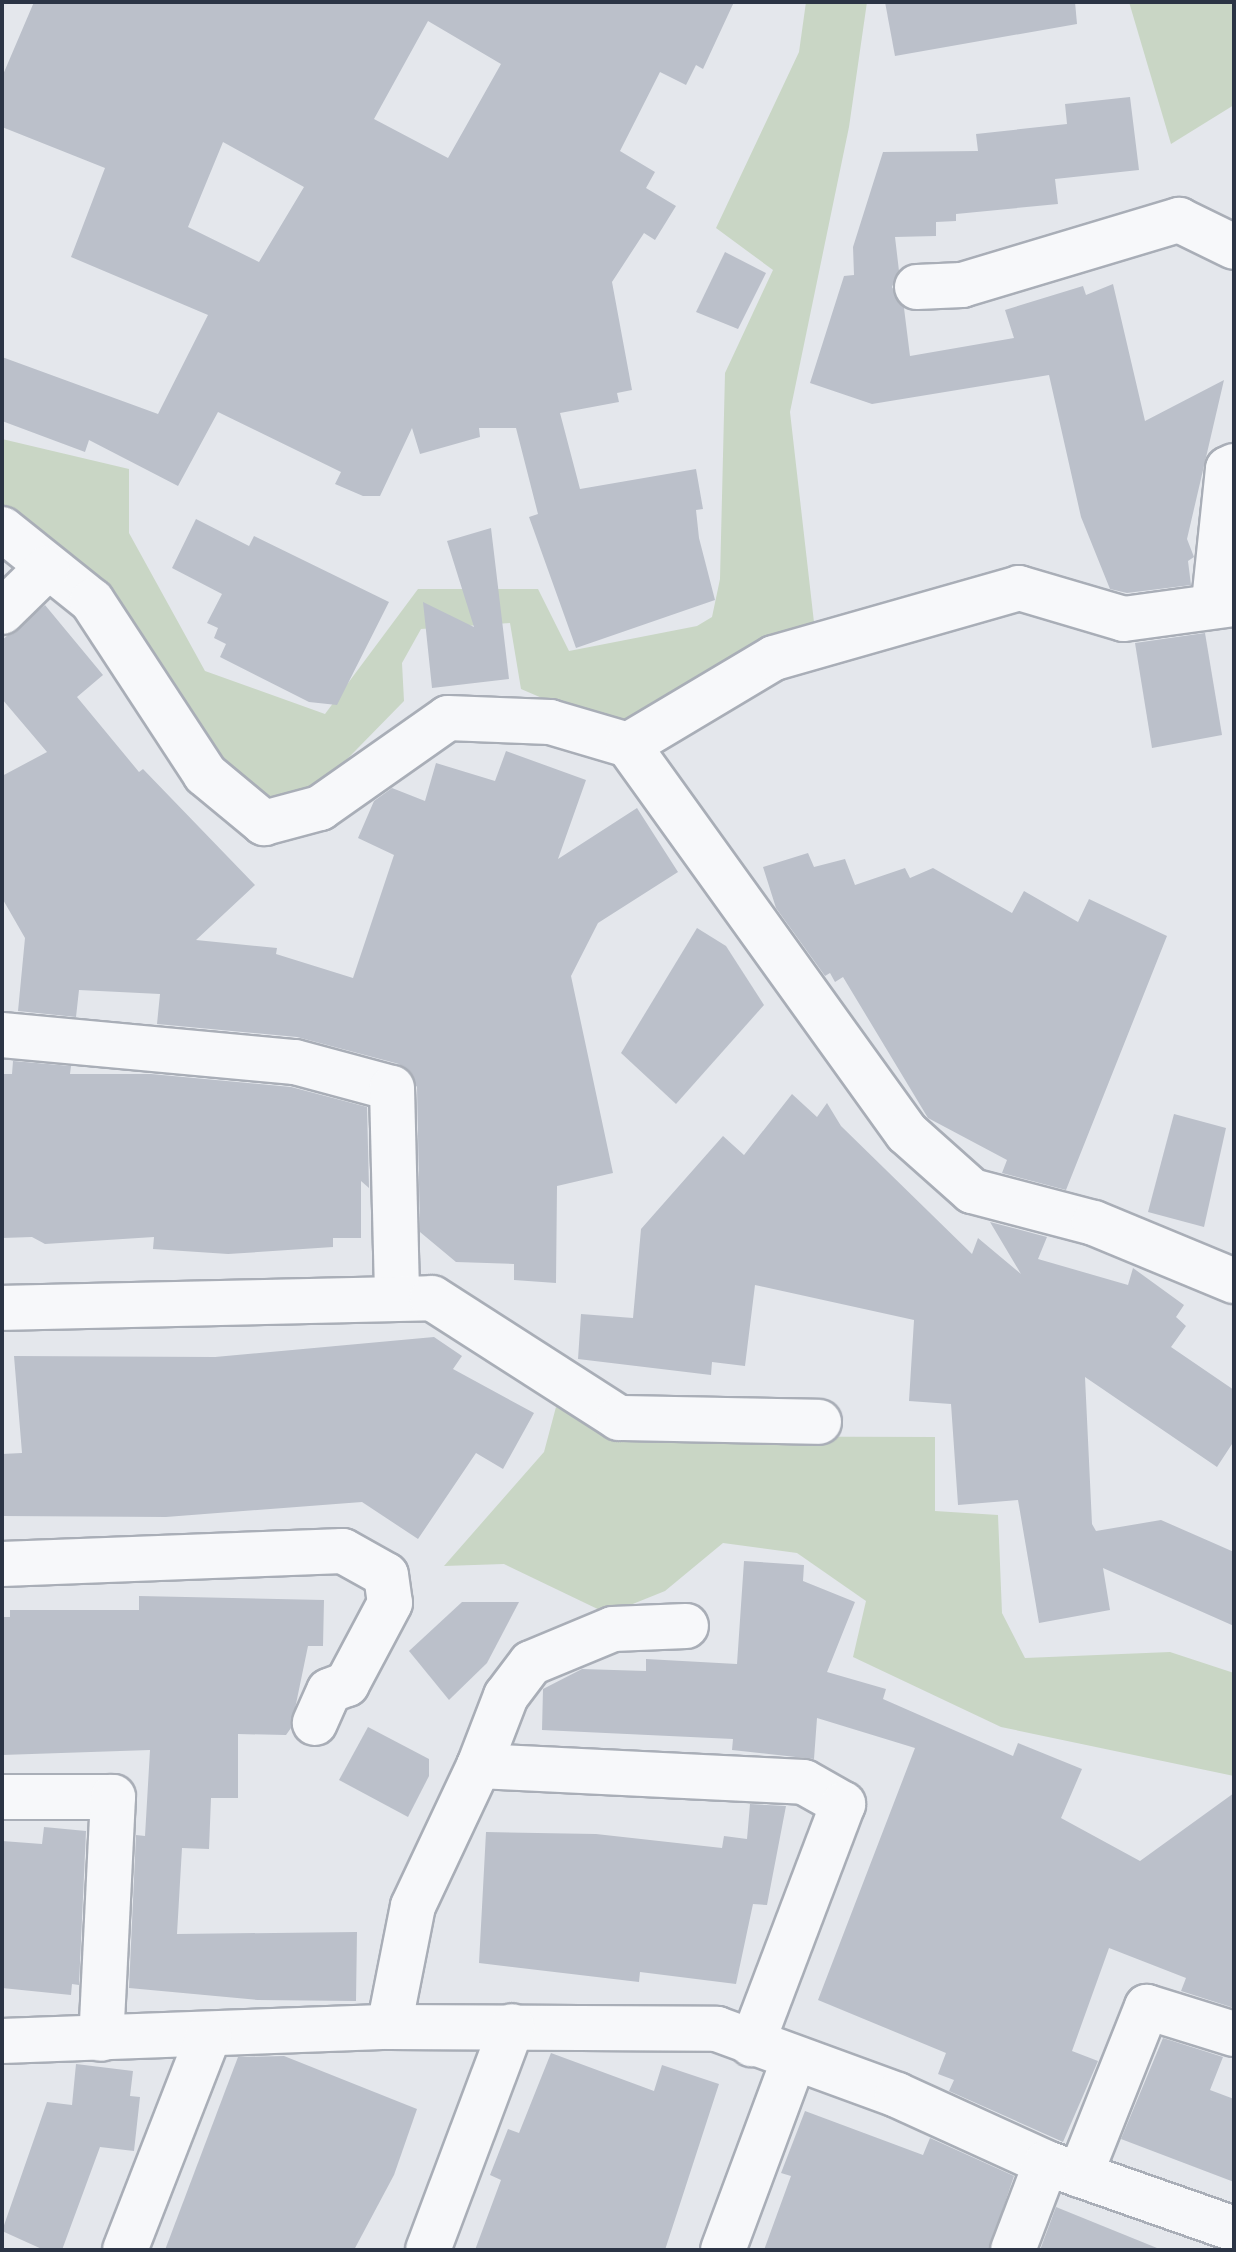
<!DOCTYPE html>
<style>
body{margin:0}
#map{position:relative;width:1236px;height:2252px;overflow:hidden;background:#e4e7ec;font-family:Poppins,sans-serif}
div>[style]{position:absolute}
.green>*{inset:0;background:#c9d6c5}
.building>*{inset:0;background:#bbc0ca}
.roads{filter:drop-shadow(2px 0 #a9aeb7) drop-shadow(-2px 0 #a9aeb7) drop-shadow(0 2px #a9aeb7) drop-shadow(0 -2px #a9aeb7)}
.minor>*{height:44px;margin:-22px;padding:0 22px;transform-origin:22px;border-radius:22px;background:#f7f8fa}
span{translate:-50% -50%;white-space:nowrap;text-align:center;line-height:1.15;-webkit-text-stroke:7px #f4f6f9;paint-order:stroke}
.frame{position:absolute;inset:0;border:4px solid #2b3445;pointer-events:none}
</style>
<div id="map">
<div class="green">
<div style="clip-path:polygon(806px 2px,867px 2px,849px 127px,790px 412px,815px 631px,628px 735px,521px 689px,510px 623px,421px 629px,402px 663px,404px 701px,311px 796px,266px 809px,212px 753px,77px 569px,2px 507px,2px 439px,129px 469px,129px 533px,205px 671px,325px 714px,418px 589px,538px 589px,569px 651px,697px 626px,712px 617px,720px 579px,725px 373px,773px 270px,716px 228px,799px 52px)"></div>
<div style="clip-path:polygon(1129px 2px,1234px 2px,1234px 105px,1171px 144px)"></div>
<div style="clip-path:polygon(556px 1407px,615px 1436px,935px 1437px,935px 1511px,998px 1515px,1002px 1613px,1025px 1658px,1170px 1652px,1234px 1673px,1234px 1776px,1001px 1727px,853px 1657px,866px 1601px,797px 1553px,723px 1543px,665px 1591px,608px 1614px,504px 1564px,444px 1566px,544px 1452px)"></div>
</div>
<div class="building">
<div style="clip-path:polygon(evenodd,34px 2px,734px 2px,703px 69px,696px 65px,686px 85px,660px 72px,620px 151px,655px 172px,646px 188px,676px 206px,655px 240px,644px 233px,612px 282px,632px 390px,617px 393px,619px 402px,560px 413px,580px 489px,696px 469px,703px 509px,696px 510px,699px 538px,715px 600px,576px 648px,529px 517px,538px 514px,516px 428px,479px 428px,480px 437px,420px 454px,412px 428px,380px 496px,363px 496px,335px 484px,341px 472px,218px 412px,178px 486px,89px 440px,85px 452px,2px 421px,2px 357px,158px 414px,208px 315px,71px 257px,105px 168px,2px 127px,2px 77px,34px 2px,428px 21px,501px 64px,448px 158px,374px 119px,428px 21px,34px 2px,223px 142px,304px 187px,259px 262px,188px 227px,223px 142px)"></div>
<div style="clip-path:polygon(885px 2px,1075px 2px,1077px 24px,895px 56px)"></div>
<div style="clip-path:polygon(1130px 97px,1139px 170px,1055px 179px,1058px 204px,956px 214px,956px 221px,936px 222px,936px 236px,895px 237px,899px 271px,892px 287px,904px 308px,910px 356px,1014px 338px,1005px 310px,1083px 286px,1086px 295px,1113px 284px,1145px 421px,1224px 380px,1187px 539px,1194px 557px,1188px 561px,1191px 585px,1127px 593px,1110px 589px,1081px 517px,1049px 375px,872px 404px,810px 383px,844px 276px,854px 275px,853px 247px,883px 152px,978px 151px,976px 134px,1067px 124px,1065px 104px)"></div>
<div style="clip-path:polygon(725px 252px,766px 273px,738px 329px,696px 312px)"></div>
<div style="clip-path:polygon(196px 519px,249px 546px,254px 536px,389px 602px,337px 705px,309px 702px,220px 657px,226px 644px,214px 638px,218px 628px,207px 623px,222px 594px,172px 568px)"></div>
<div style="clip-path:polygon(491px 528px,509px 679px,432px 688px,423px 602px,474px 627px,447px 541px)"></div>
<div style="clip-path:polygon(45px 605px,103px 675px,77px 697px,139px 772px,143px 769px,255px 885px,196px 940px,277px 948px,276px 954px,353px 978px,394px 855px,358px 838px,374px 801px,392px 788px,425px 801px,436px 763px,495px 781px,506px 751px,586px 780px,558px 859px,637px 808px,678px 872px,598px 923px,571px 976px,613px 1173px,557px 1186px,556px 1283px,514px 1280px,514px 1264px,456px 1262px,420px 1232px,417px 1087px,399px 1064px,297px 1037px,157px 1024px,160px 994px,79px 990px,76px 1017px,18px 1011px,25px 938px,2px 898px,2px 776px,47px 752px,2px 699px,2px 640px)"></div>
<div style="clip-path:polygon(1205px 633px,1222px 735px,1152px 748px,1135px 643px)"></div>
<div style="clip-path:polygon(808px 853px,814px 867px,845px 859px,855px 885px,905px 868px,910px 878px,933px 868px,1012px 913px,1024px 891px,1078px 922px,1089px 899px,1167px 936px,1066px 1190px,1002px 1173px,1007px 1160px,928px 1118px,843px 977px,835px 982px,830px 973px,825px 976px,776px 908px,763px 867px)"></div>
<div style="clip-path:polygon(697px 928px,726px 946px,764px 1005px,676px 1104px,621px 1053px)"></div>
<div style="clip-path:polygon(13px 1061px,71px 1066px,70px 1074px,151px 1074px,291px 1087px,367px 1107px,369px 1188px,361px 1181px,361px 1238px,333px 1238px,333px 1247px,228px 1254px,153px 1249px,154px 1237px,45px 1244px,32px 1237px,2px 1238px,2px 1074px,12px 1074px)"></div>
<div style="clip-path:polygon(792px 1094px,817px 1117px,827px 1103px,841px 1126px,972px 1254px,978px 1238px,1021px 1274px,990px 1222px,1047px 1237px,1038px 1259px,1128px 1285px,1133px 1268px,1184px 1305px,1176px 1317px,1186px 1326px,1171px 1347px,1234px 1390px,1234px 1441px,1217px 1467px,1085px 1377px,1092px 1524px,1096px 1531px,1161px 1520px,1234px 1552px,1234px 1626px,1103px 1568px,1110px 1610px,1039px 1623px,1018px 1500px,958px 1505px,951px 1404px,909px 1401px,914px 1320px,755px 1285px,745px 1366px,712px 1362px,711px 1375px,578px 1359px,581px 1314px,633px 1318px,641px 1229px,723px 1136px,744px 1155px)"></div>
<div style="clip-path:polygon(1174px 1114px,1226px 1128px,1204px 1227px,1148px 1212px)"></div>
<div style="clip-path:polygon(434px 1337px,462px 1356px,453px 1369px,534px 1413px,503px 1469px,476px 1453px,418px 1539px,362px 1502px,166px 1517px,2px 1516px,2px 1454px,22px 1453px,14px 1356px,215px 1357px)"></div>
<div style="clip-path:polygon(744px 1561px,804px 1565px,803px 1581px,855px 1602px,827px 1672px,886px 1689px,883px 1699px,1013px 1756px,1018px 1743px,1082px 1769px,1061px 1818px,1140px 1861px,1234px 1793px,1234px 2008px,1181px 1991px,1186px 1978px,1109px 1948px,1072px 2051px,1098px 2061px,1063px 2142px,949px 2091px,954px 2080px,938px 2074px,946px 2053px,818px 2000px,915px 1748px,817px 1718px,814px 1759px,732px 1750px,733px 1739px,542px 1730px,543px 1689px,582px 1669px,646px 1671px,646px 1659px,737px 1664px)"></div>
<div style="clip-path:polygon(139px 1596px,324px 1600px,323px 1646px,308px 1646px,291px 1728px,286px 1735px,238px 1734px,238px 1798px,211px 1798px,209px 1849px,182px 1848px,177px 1934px,357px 1932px,356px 2001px,258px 2000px,129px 1988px,136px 1835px,145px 1836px,150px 1750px,2px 1755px,2px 1617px,10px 1617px,10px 1610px,139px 1610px)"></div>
<div style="clip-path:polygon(462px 1602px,519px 1602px,487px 1663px,449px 1700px,409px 1651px)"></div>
<div style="clip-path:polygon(368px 1727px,429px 1759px,429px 1776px,408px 1817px,339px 1780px)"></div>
<div style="clip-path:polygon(750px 1804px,786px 1806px,767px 1905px,753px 1904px,736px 1984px,640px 1972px,639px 1982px,479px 1963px,486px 1832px,596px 1834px,722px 1848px,724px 1836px,747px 1839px)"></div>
<div style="clip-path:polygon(44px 1827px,86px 1831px,79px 1985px,72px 1984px,71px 1995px,2px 1988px,2px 1841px,42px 1844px)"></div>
<div style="clip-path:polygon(1163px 2038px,1223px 2057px,1210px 2090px,1234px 2099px,1234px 2182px,1121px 2139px)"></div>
<div style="clip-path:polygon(551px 2053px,654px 2091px,662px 2065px,719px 2084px,665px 2250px,475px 2250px,501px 2180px,490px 2175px,508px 2129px,519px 2133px)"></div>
<div style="clip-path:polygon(284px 2056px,417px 2109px,394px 2175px,354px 2250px,165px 2250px,238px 2057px)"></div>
<div style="clip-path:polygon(76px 2064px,133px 2071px,130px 2096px,140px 2097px,134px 2151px,100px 2147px,62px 2250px,44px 2250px,2px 2231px,47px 2102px,72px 2105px)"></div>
<div style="clip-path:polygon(805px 2111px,923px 2155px,930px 2138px,1014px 2176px,989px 2250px,764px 2250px,791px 2176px,781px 2173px)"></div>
<div style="clip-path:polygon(1056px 2207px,1157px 2248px,1156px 2250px,1040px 2250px)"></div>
</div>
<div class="roads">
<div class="minor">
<div style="left:917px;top:287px;width:45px;rotate:-2.5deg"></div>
<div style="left:962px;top:285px;width:227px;rotate:-16.7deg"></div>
<div style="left:1179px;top:220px;width:61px;rotate:26.1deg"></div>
<div style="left:2px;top:529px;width:115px;rotate:38.7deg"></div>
<div style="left:92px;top:601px;width:207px;rotate:56.8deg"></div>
<div style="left:205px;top:774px;width:77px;rotate:39.7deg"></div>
<div style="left:264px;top:823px;width:58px;rotate:-15deg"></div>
<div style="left:320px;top:808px;width:156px;rotate:-35.1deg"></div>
<div style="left:448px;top:718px;width:102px;rotate:2.2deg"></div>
<div style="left:550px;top:722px;width:81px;rotate:16.4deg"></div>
<div style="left:628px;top:745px;width:478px;rotate:54.3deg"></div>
<div style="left:907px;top:1133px;width:87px;rotate:41.7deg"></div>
<div style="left:972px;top:1191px;width:126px;rotate:14.7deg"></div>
<div style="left:1094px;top:1223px;width:152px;rotate:22.5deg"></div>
<div style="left:1214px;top:602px;width:134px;rotate:-84deg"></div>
<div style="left:1228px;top:469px;width:7px;rotate:-27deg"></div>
<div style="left:2px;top:612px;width:63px;rotate:-44.4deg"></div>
<div style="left:628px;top:745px;width:170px;rotate:-30.8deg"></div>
<div style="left:774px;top:658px;width:255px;rotate:-15.9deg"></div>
<div style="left:1019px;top:588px;width:109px;rotate:16.4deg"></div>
<div style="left:1124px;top:619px;width:111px;rotate:-7.8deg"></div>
<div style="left:2px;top:1035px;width:294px;rotate:5.3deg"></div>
<div style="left:295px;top:1062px;width:100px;rotate:15deg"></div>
<div style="left:392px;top:1088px;width:208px;rotate:88.6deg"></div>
<div style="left:2px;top:1308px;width:430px;rotate:-1.3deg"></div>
<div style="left:432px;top:1298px;width:222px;rotate:32.7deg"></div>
<div style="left:619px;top:1418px;width:200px;rotate:1.1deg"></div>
<div style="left:2px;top:1564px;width:341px;rotate:-2.2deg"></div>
<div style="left:343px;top:1551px;width:49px;rotate:29.2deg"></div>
<div style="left:386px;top:1575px;width:28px;rotate:82deg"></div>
<div style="left:390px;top:1603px;width:92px;rotate:118deg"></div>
<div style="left:347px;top:1684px;width:19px;rotate:159deg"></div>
<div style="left:329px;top:1691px;width:35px;rotate:114deg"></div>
<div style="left:479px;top:1766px;width:75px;rotate:-68.9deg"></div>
<div style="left:506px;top:1696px;width:41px;rotate:-52.9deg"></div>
<div style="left:531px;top:1663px;width:89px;rotate:-22.5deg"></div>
<div style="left:613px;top:1629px;width:73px;rotate:-2.4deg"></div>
<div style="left:2px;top:1797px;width:111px"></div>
<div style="left:113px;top:1797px;width:242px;rotate:92.8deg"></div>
<div style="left:389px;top:2027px;width:123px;rotate:-78.8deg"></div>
<div style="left:413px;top:1906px;width:155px;rotate:-64.8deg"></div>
<div style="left:479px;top:1766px;width:325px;rotate:2.8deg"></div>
<div style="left:804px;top:1782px;width:45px;rotate:29.4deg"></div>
<div style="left:843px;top:1804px;width:257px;rotate:110.8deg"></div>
<div style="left:2px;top:2041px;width:387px;rotate:-2.1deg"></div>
<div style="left:389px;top:2027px;width:328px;rotate:0.3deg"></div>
<div style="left:717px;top:2029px;width:192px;rotate:20.1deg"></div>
<div style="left:897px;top:2095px;width:164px;rotate:24.5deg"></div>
<div style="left:1046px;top:2163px;width:199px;rotate:19.3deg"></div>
<div style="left:1080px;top:2175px;width:181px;rotate:-68.3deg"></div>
<div style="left:1147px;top:2007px;width:91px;rotate:17.2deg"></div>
<div style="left:125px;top:2250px;width:231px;rotate:-68.7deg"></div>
<div style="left:428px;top:2250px;width:239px;rotate:-69.4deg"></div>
<div style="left:723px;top:2250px;width:204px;rotate:-69.6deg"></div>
<div style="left:1013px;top:2250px;width:93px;rotate:-69.2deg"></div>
</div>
</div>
<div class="frame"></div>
</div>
